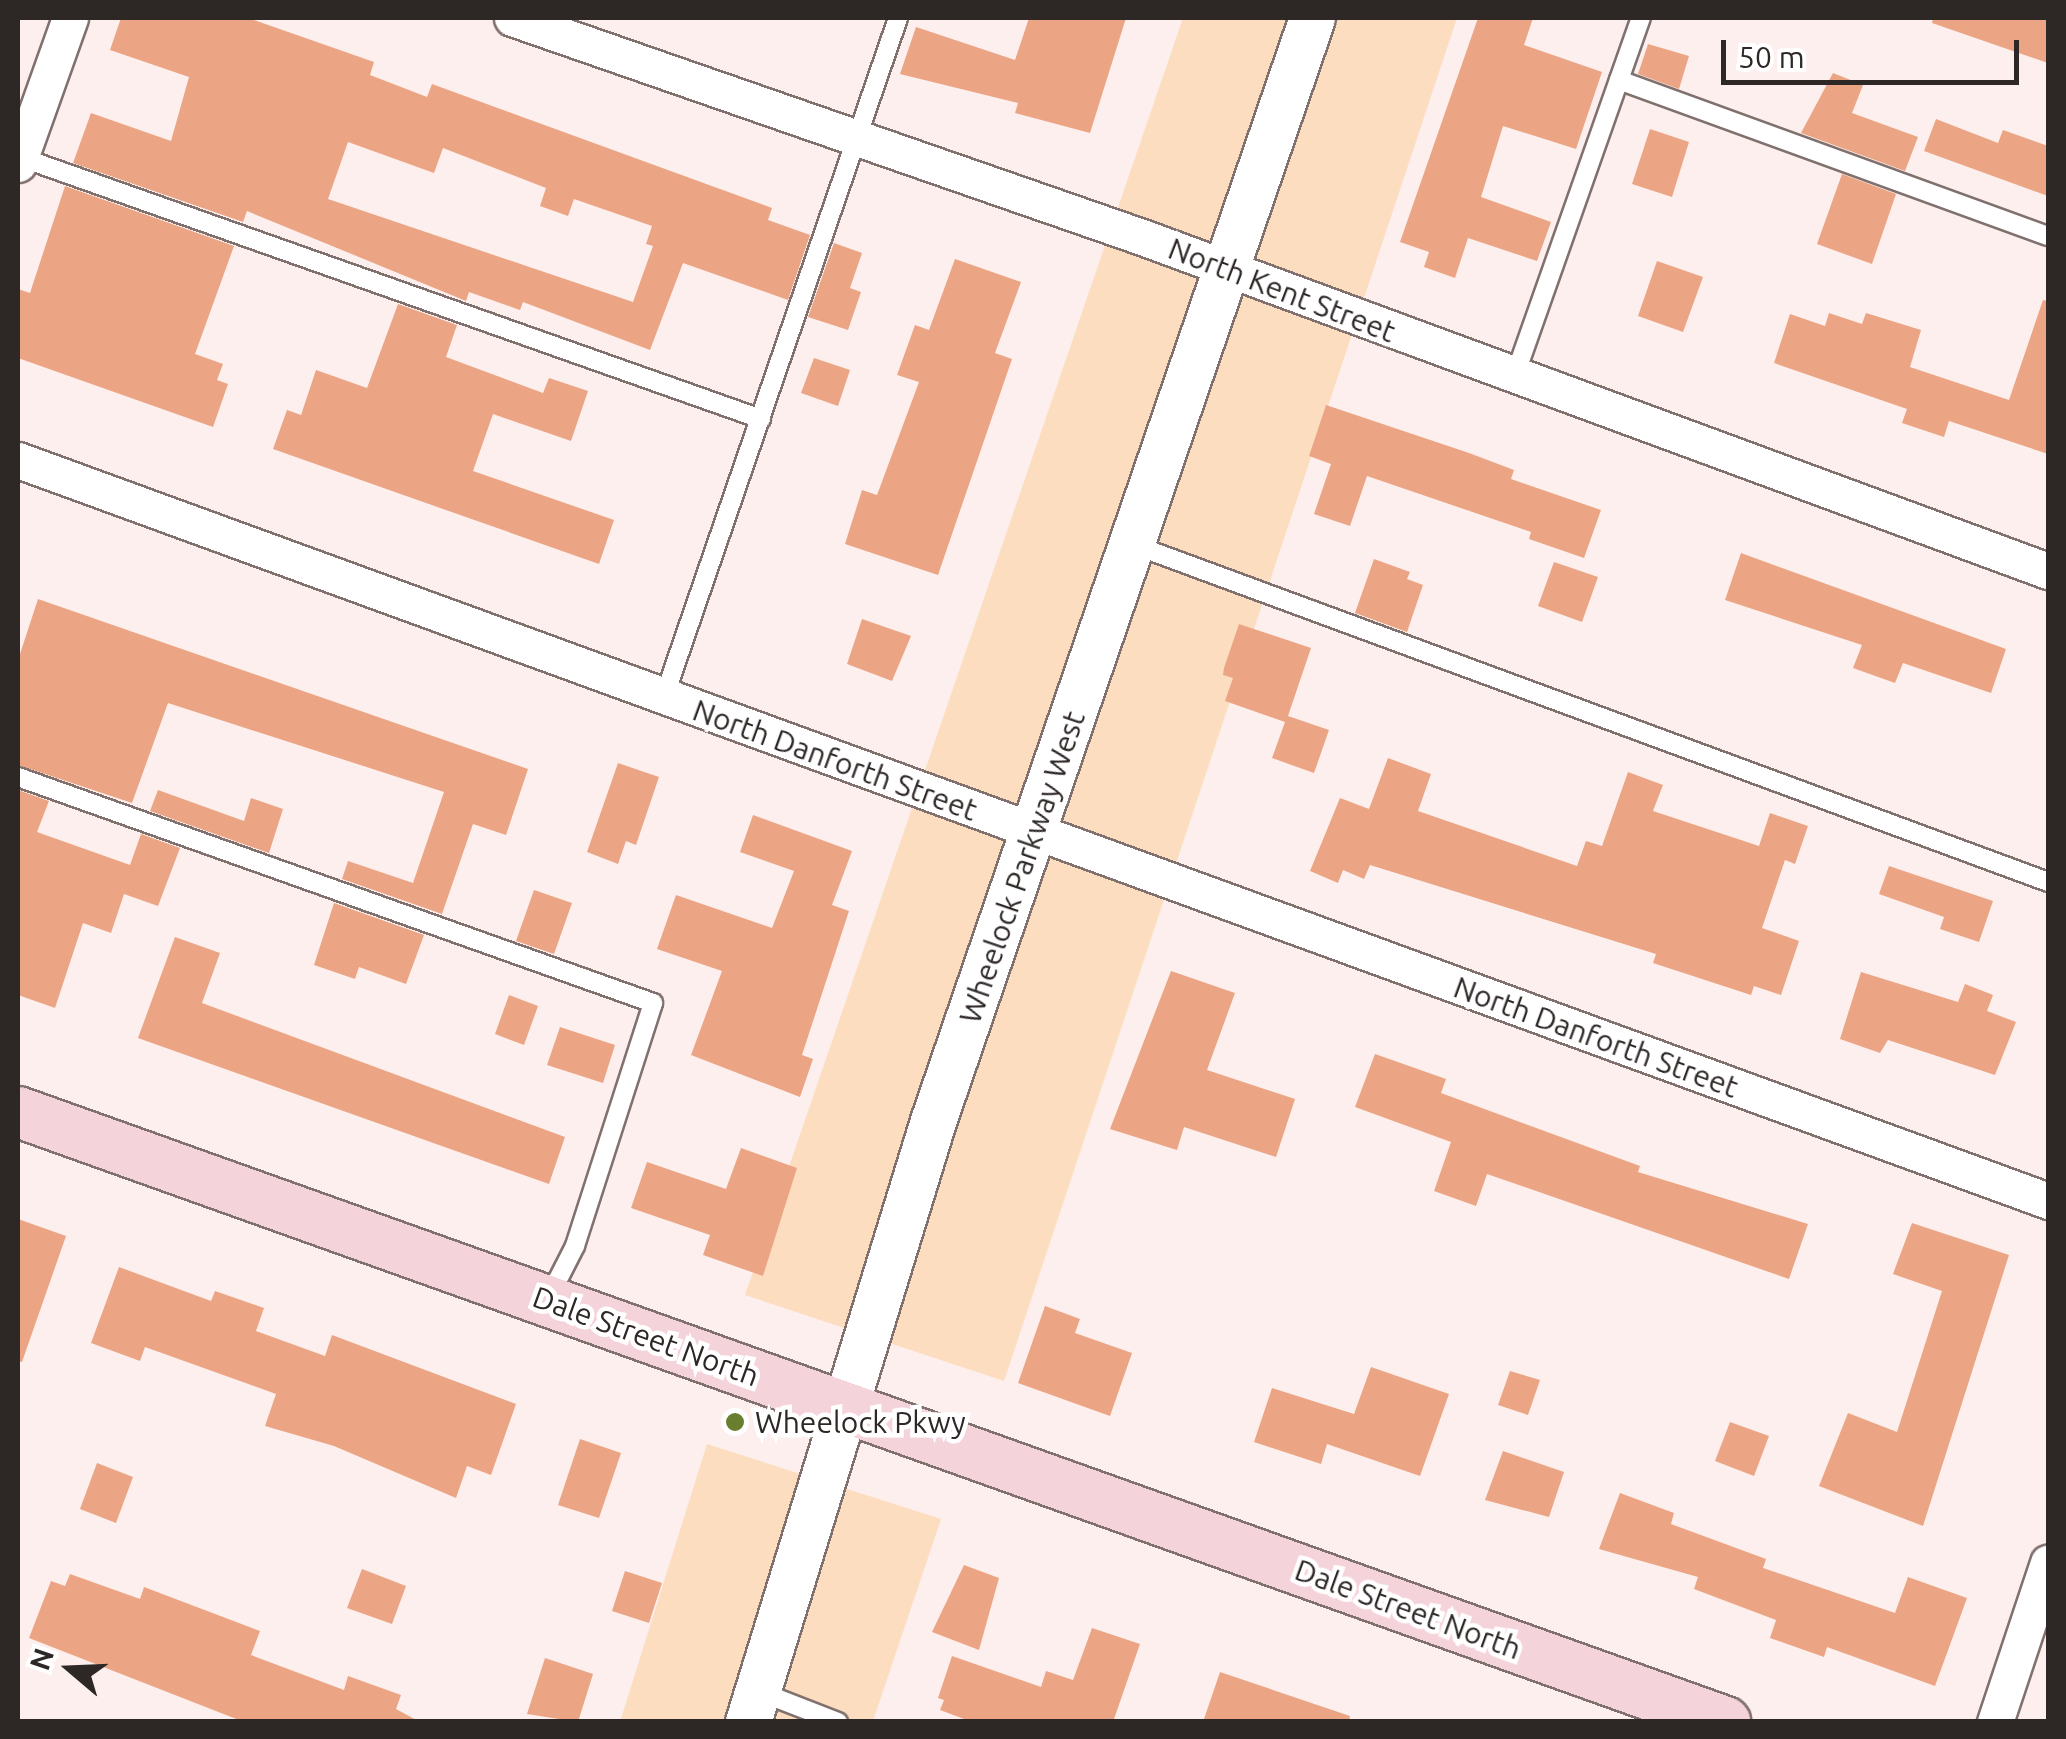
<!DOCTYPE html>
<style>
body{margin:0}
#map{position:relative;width:2066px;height:1739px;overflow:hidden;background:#fdefed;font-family:Ubuntu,sans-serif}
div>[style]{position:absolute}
.green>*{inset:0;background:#fcddbf}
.building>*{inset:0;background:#eca584}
.roads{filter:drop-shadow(2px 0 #80716f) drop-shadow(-2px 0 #80716f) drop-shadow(0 2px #80716f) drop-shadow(0 -2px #80716f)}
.service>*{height:18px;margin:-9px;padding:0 9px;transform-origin:9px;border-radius:9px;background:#fff}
.minor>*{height:35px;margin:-17.5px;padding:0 17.5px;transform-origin:17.5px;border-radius:17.5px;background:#fff}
.tertiary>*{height:45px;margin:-22.5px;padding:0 22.5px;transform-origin:22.5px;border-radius:22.5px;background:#fff}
.secondary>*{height:50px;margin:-25px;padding:0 25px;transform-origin:25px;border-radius:25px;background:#f5d3db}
.dots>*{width:28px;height:28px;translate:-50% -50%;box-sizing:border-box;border:5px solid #fff;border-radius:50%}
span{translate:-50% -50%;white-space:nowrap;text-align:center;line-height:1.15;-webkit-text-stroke:9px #fff;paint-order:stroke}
.street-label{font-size:30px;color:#2d2726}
.poi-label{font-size:30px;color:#2d2726}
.left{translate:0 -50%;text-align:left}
.frame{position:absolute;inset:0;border:20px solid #2d2726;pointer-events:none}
.north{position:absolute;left:20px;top:1619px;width:100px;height:100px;-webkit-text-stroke:8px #fff;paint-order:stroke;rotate:289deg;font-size:28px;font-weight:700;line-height:40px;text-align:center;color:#2d2726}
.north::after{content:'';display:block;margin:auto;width:35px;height:45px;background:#2d2726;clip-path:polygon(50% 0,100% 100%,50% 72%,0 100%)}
.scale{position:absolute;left:1721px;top:40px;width:298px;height:45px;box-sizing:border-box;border:5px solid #2d2726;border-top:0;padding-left:12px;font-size:30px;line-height:35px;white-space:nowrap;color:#2d2726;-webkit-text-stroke:8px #fff;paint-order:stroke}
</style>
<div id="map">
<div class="green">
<div style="clip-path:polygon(1183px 18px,1457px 18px,1004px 1381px,745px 1295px)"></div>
<div style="clip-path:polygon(707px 1444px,941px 1519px,873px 1721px,620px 1722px)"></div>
</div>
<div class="building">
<div style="clip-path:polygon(evenodd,121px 18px,248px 18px,374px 62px,370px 75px,427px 97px,432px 84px,772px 208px,768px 220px,810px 235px,788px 300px,683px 263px,650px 350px,523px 302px,520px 310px,469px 292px,466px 301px,247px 211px,243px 222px,73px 163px,91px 113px,171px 141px,189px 77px,110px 50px,121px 18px,348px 142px,434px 173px,443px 148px,546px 188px,540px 206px,568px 216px,574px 199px,652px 226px,646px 244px,653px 246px,633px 302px,328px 199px,348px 142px)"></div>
<div style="clip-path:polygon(1029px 18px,1126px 18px,1090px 133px,1015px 113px,1018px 103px,900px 74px,916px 27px,1015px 60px)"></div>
<div style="clip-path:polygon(1478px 18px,1533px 18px,1524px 45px,1602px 72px,1576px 149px,1503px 126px,1481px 197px,1551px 222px,1537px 261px,1468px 238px,1455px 278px,1424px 267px,1429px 252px,1400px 242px)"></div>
<div style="clip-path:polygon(1933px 18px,2048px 18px,2048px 63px,1932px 23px)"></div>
<div style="clip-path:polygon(1648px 44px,1689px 56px,1679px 89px,1638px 74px)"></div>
<div style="clip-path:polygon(1833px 73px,1863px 85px,1852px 113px,1918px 137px,1905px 171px,1801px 133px)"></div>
<div style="clip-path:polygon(1936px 119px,1998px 143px,2003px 130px,2048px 146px,2048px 196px,1924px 151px)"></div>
<div style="clip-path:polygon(1650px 129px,1689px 142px,1672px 197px,1632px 184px)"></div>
<div style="clip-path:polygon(1842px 174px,1896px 194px,1872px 264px,1817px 244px)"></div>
<div style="clip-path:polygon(65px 186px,234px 246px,195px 354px,223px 364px,217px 380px,228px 384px,213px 427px,18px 358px,18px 289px,30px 293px)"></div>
<div style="clip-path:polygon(834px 243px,862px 253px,850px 288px,861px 292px,848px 330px,808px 317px)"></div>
<div style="clip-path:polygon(955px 259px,1021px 282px,995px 353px,1012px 359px,938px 575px,845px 544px,862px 490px,877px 495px,919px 382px,897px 375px,915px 325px,929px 330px)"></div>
<div style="clip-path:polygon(1657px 261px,1703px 277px,1683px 332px,1638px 316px)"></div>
<div style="clip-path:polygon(2043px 300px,2048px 301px,2048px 454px,1949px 421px,1944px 437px,1902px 423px,1907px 409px,1774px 363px,1790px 314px,1825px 326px,1829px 313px,1862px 324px,1866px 313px,1921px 330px,1910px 367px,2009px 400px)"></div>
<div style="clip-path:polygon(398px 304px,457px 325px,446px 357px,543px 393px,549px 378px,588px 391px,571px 441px,493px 414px,473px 471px,614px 520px,599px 564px,273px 449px,287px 410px,301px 415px,316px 370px,367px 388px)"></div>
<div style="clip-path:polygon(814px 358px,850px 370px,838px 406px,801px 393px)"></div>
<div style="clip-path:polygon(1326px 405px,1469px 453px,1514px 470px,1511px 479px,1601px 510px,1584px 558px,1529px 539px,1531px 532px,1367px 476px,1350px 526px,1314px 514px,1331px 464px,1309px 456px)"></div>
<div style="clip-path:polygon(1741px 553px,2006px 649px,1991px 693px,1903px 663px,1895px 683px,1853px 668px,1862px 645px,1725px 600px)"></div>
<div style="clip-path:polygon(1374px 559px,1410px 572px,1407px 579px,1423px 585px,1407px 632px,1355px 613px)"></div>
<div style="clip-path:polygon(1554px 562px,1598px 577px,1582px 622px,1538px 606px)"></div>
<div style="clip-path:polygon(38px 599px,528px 769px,506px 835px,473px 824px,442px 914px,342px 879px,348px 861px,413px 883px,444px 792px,168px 703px,132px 803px,18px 765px,18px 660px)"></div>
<div style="clip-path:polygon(862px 619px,911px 636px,892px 681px,847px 664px)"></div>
<div style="clip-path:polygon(1239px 624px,1311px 648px,1288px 716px,1329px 730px,1314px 773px,1272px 758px,1285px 722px,1225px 701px,1233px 678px,1223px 675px,1224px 668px)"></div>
<div style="clip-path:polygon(1388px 758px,1431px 774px,1418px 811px,1577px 866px,1586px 841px,1602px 846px,1628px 772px,1663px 785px,1653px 811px,1759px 846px,1770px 813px,1808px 826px,1795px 864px,1785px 860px,1762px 928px,1799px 941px,1781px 995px,1754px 986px,1751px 995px,1653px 963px,1656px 954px,1370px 865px,1364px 879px,1343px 870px,1338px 883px,1310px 871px,1340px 798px,1369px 809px)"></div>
<div style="clip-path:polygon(618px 763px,659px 777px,636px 845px,626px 841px,618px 864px,587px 852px)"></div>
<div style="clip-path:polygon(18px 790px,49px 801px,37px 832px,130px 865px,141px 834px,180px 848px,158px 906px,124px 894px,111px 933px,83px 923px,55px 1008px,18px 995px)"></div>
<div style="clip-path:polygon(158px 790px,244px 821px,251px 798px,283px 809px,269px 853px,150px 811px)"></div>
<div style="clip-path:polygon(753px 815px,852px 851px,832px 905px,849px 911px,802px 1055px,813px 1059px,800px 1097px,691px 1055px,722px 971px,657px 949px,676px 895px,772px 928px,794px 871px,740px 852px)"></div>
<div style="clip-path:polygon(1889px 866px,1993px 901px,1979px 942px,1940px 929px,1944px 917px,1879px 894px)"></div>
<div style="clip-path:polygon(534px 890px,572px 903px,554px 954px,516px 941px)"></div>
<div style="clip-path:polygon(334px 903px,424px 935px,406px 984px,359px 967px,355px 979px,314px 965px)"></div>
<div style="clip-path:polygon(175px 937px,220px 953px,202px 1003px,565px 1137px,549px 1184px,138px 1038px)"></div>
<div style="clip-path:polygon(1171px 971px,1235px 993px,1207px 1070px,1295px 1099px,1276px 1157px,1184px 1127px,1177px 1150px,1110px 1129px)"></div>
<div style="clip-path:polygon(1861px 972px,1958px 1002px,1965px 984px,1993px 995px,1987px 1011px,2016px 1022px,1995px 1075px,1888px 1040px,1880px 1053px,1840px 1039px)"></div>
<div style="clip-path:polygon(509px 995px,538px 1006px,524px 1045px,495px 1034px)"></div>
<div style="clip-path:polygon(560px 1027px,615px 1045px,603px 1083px,547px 1065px)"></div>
<div style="clip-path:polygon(1375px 1054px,1446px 1079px,1441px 1093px,1640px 1166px,1638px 1172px,1808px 1224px,1789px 1279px,1487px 1174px,1476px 1206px,1434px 1191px,1451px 1142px,1355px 1107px)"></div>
<div style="clip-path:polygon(741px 1148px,797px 1168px,763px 1276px,703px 1255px,710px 1235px,631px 1208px,647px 1162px,726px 1189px)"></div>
<div style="clip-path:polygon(18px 1219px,66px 1236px,22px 1362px,18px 1361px)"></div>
<div style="clip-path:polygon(1912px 1223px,2009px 1255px,1923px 1526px,1819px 1486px,1848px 1413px,1897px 1432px,1942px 1291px,1893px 1274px)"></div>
<div style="clip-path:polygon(119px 1267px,211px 1301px,215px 1291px,264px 1308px,256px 1331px,325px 1356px,332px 1335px,516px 1404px,491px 1475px,467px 1466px,456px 1498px,334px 1446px,265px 1426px,276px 1394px,145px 1347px,140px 1361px,91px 1343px)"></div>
<div style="clip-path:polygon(1045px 1306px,1080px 1319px,1075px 1333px,1132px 1353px,1110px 1416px,1018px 1383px)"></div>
<div style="clip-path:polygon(1371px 1367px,1449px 1394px,1420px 1476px,1327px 1444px,1321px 1464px,1254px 1442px,1272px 1388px,1354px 1414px)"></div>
<div style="clip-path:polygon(1510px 1371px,1540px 1380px,1528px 1415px,1498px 1405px)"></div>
<div style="clip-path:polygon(1730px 1422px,1769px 1436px,1754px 1476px,1715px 1461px)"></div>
<div style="clip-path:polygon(580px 1439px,621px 1453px,599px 1518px,558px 1505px)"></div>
<div style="clip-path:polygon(1503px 1451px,1564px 1472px,1549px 1517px,1485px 1500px)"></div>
<div style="clip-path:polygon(97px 1463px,133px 1477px,116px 1523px,80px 1509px)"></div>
<div style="clip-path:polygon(1620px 1493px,1674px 1513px,1671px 1524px,1766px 1559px,1763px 1568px,1895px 1613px,1908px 1577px,1967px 1598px,1935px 1686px,1827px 1647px,1824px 1657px,1770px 1638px,1776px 1620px,1694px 1589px,1698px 1577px,1599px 1549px)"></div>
<div style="clip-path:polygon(964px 1565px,999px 1578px,979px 1650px,932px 1632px)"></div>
<div style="clip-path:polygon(362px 1569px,406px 1586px,392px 1624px,347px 1608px)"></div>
<div style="clip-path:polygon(625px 1571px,662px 1583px,649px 1623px,612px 1611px)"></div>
<div style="clip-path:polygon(70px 1574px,140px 1599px,144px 1587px,260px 1631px,251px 1655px,344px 1690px,348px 1676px,401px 1695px,396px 1709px,420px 1722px,244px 1722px,29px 1638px,51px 1581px,65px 1586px)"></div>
<div style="clip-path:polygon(1092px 1628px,1140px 1644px,1113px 1722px,972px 1722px,940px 1710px,944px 1700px,938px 1698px,952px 1656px,1041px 1687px,1046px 1671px,1073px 1680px)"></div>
<div style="clip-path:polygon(545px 1658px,593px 1674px,578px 1722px,527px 1714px)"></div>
<div style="clip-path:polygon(1220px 1672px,1350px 1716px,1349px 1722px,1203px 1722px)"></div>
</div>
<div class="roads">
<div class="service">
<div style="left:1619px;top:80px;width:456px;rotate:20deg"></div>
<div style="left:20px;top:157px;width:786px;rotate:19.47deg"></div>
<div style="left:1514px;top:378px;width:382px;rotate:-70.6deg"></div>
<div style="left:1132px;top:544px;width:976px;rotate:20.25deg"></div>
<div style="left:664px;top:697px;width:718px;rotate:-70.98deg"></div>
<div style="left:18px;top:777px;width:674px;rotate:19.59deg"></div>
<div style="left:653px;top:1003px;width:255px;rotate:107.8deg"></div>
<div style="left:575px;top:1246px;width:59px;rotate:117deg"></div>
<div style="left:758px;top:1691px;width:86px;rotate:21.2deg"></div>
</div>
<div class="minor">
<div style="left:512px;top:18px;width:667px;rotate:19.17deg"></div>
<div style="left:1142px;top:237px;width:966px;rotate:20.24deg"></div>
<div style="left:18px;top:164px;width:155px;rotate:-70.4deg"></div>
<div style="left:18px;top:460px;width:2161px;rotate:20.05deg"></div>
<div style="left:1995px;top:1722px;width:168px;rotate:-71.6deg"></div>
</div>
<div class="tertiary">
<div style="left:748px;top:1722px;width:629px;rotate:-72.89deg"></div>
<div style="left:933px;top:1121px;width:1166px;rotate:-71.04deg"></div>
</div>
<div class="secondary">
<div style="left:18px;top:1112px;width:1813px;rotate:19.66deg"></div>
</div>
</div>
<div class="dots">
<div style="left:735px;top:1422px;background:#697e2f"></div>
</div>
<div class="street-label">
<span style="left:1282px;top:290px;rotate:21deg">North Kent Street</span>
<span style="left:835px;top:760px;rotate:20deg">North Danforth Street</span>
<span style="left:1022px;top:867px;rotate:-71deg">Wheelock Parkway West</span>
<span style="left:1596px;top:1037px;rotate:20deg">North Danforth Street</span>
<span style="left:646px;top:1336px;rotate:20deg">Dale Street North</span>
<span style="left:1408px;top:1609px;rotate:20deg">Dale Street North</span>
</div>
<div class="poi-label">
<span class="left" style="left:755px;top:1422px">Wheelock Pkwy</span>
</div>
<div class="frame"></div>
<div class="north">N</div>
<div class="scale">50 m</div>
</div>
